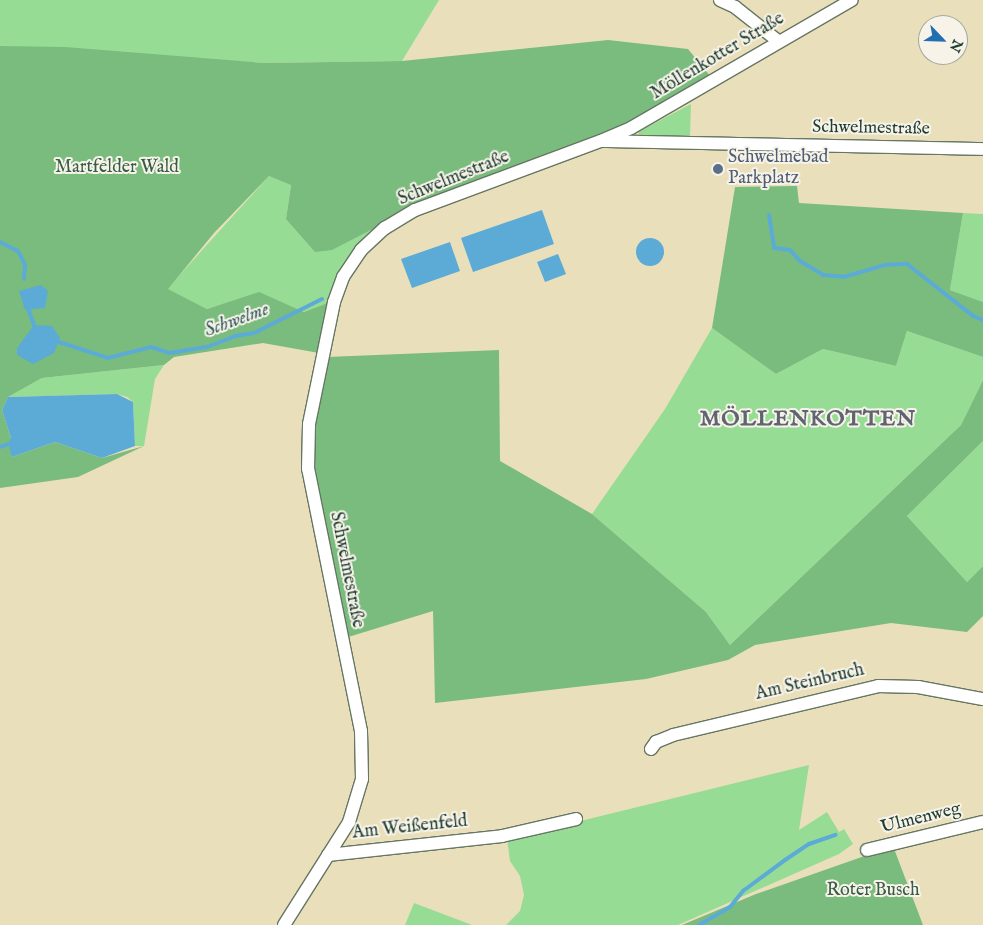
<!DOCTYPE html>
<meta charset="utf-8">
<style>
body{margin:0}
#map{position:relative;width:983px;height:925px;overflow:hidden;background:#eadfbb;font-family:"IM FELL English",serif}
div>[style]{position:absolute}
.green>*{inset:0;background:#97dc95}
.forest>*{inset:0;background:#79bc7e}
.water>*{inset:0;background:#5cabd6}
.round{border-radius:50%}
.stream>*{height:4px;margin:-2px;padding:0 2px;transform-origin:2px;border-radius:2px;background:#5cabd6}
.roads{filter:drop-shadow(1px 0 #667663) drop-shadow(-1px 0 #667663) drop-shadow(0 1px #667663) drop-shadow(0 -1px #667663)}
.street>*{height:12px;margin:-6px;padding:0 6px;transform-origin:6px;border-radius:6px;background:#fff}
.dots>*{width:14px;height:14px;translate:-50% -50%;box-sizing:border-box;border:2px solid #f7f3e8;border-radius:50%}
span{translate:-50% -50%;white-space:nowrap;text-align:center;line-height:1.15;-webkit-text-stroke:4px #f7f3e8;paint-order:stroke}
.street-label{font-size:18px;color:#1f3d34}
.service-label{font-size:18px;color:#4e5e75}
.left{translate:0 -50%;text-align:left}
.park-label{font-size:18px;color:#375d47}
.water-label{font-size:19px;color:#2e585c;font-style:italic}
.district-label{font-size:22px;color:#606472;font-weight:700;letter-spacing:1px}
.north{position:absolute;left:918px;top:15px;width:50px;height:50px;box-sizing:border-box;background:#f7f3e8;border:1px solid #a1aaa0;border-radius:50%;rotate:114deg;font-size:14px;font-weight:700;line-height:20px;text-align:center;color:#1f3d34}
.north::after{content:'';display:block;margin:auto;width:18px;height:22px;background:#1f6fb2;clip-path:polygon(50% 0,100% 100%,50% 72%,0 100%)}
</style>
<div id="map">
<div class="green">
<div style="clip-path:polygon(0 0,439px 0,402px 61px,264px 63px,0 46px)"></div>
<div style="clip-path:polygon(691px 104px,690px 137px,640px 136px,638px 132px)"></div>
<div style="clip-path:polygon(269px 176px,291px 184px,286px 219px,390px 220px,330px 302px,304px 312px,259px 293px,207px 309px,167px 289px)"></div>
<div style="clip-path:polygon(963px 213px,983px 214px,983px 302px,950px 290px)"></div>
<div style="clip-path:polygon(712px 328px,776px 374px,823px 349px,896px 366px,907px 331px,983px 357px,983px 380px,961px 425px,730px 645px,706px 612px,592px 514px,665px 409px)"></div>
<div style="clip-path:polygon(164px 365px,155px 379px,144px 446px,135px 446px,133px 402px,127px 397px,117px 394px,8px 397px,42px 378px)"></div>
<div style="clip-path:polygon(983px 441px,983px 566px,967px 582px,907px 516px)"></div>
<div style="clip-path:polygon(809px 765px,799px 830px,827px 812px,839px 832px,844px 829px,853px 844px,839px 854px,678px 925px,506px 925px,520px 911px,524px 895px,520px 876px,510px 861px,507px 839px)"></div>
<div style="clip-path:polygon(414px 903px,472px 925px,405px 925px)"></div>
</div>
<div class="forest">
<div style="clip-path:polygon(608px 40px,688px 49px,711px 77px,597px 138px,390px 220px,332px 250px,315px 252px,286px 219px,291px 185px,269px 176px,214px 233px,168px 289px,207px 309px,259px 292px,304px 312px,330px 302px,319px 353px,263px 343px,174px 357px,164px 365px,42px 378px,8px 397px,2px 410px,11px 438px,12px 457px,55px 442px,102px 458px,144px 446px,78px 477px,0 488px,0 46px,65px 47px,264px 63px,402px 61px)"></div>
<div style="clip-path:polygon(797px 186px,799px 203px,963px 213px,950px 290px,983px 302px,983px 357px,907px 331px,896px 366px,823px 349px,776px 374px,712px 328px,735px 187px)"></div>
<div style="clip-path:polygon(499px 350px,500px 461px,592px 514px,706px 612px,730px 645px,961px 425px,983px 380px,983px 441px,907px 516px,967px 582px,983px 566px,983px 616px,967px 632px,891px 623px,755px 645px,728px 660px,646px 679px,435px 703px,433px 611px,345px 638px,312px 469px,314px 425px,327px 357px)"></div>
<div style="clip-path:polygon(893px 846px,923px 925px,682px 925px,756px 894px)"></div>
</div>
<div class="water">
<div style="clip-path:polygon(542px 210px,554px 244px,473px 272px,461px 238px)"></div>
<div class="round" style="left:636px;top:238px;width:28px;height:28px"></div>
<div style="clip-path:polygon(450px 242px,460px 271px,412px 288px,401px 259px)"></div>
<div style="clip-path:polygon(558px 254px,566px 274px,545px 282px,537px 262px)"></div>
<div style="clip-path:polygon(41px 285px,48px 291px,45px 308px,25px 310px,19px 291px)"></div>
<div style="clip-path:polygon(34px 325px,52px 326px,60px 338px,54px 353px,33px 364px,17px 355px,17px 348px)"></div>
<div style="clip-path:polygon(117px 394px,133px 402px,135px 446px,102px 458px,55px 442px,12px 457px,8px 444px,11px 438px,2px 410px,8px 397px)"></div>
</div>
<div class="stream">
<div style="left:769px;top:215px;width:33px;rotate:81deg"></div>
<div style="left:774px;top:248px;width:16px;rotate:7deg"></div>
<div style="left:790px;top:250px;width:15px;rotate:48deg"></div>
<div style="left:800px;top:261px;width:27px;rotate:31deg"></div>
<div style="left:823px;top:275px;width:21px;rotate:5deg"></div>
<div style="left:844px;top:277px;width:43px;rotate:-16.3deg"></div>
<div style="left:885px;top:265px;width:22px;rotate:-3deg"></div>
<div style="left:907px;top:264px;width:84px;rotate:38.2deg"></div>
<div style="left:973px;top:316px;width:11px;rotate:22deg"></div>
<div style="left:0;top:242px;width:20px;rotate:27deg"></div>
<div style="left:18px;top:251px;width:16px;rotate:63deg"></div>
<div style="left:25px;top:265px;width:14px;rotate:94deg"></div>
<div style="left:28px;top:308px;width:18px;rotate:71deg"></div>
<div style="left:59px;top:342px;width:52px;rotate:18.1deg"></div>
<div style="left:108px;top:358px;width:44px;rotate:-14.3deg"></div>
<div style="left:151px;top:347px;width:19px;rotate:18deg"></div>
<div style="left:169px;top:353px;width:38px;rotate:-9deg"></div>
<div style="left:207px;top:347px;width:30px;rotate:-21deg"></div>
<div style="left:235px;top:336px;width:19px;rotate:-9deg"></div>
<div style="left:254px;top:333px;width:76px;rotate:-26.6deg"></div>
<div style="left:0;top:447px;width:9px;rotate:-21deg"></div>
<div style="left:699px;top:925px;width:36px;rotate:-30deg"></div>
<div style="left:730px;top:907px;width:21px;rotate:-51deg"></div>
<div style="left:743px;top:891px;width:52px;rotate:-36.4deg"></div>
<div style="left:785px;top:860px;width:29px;rotate:-34deg"></div>
<div style="left:809px;top:844px;width:28px;rotate:-19deg"></div>
</div>
<div class="roads">
<div class="street">
<div style="left:720px;top:0;width:17px;rotate:25deg"></div>
<div style="left:735px;top:7px;width:55px;rotate:38.3deg"></div>
<div style="left:603px;top:140px;width:30px;rotate:-23deg"></div>
<div style="left:631px;top:128px;width:255px;rotate:-30.1deg"></div>
<div style="left:651px;top:749px;width:9px;rotate:-54deg"></div>
<div style="left:656px;top:742px;width:18px;rotate:-22deg"></div>
<div style="left:673px;top:735px;width:211px;rotate:-13.4deg"></div>
<div style="left:878px;top:686px;width:40px;rotate:1.4deg"></div>
<div style="left:918px;top:687px;width:66px;rotate:10.5deg"></div>
<div style="left:867px;top:850px;width:119px;rotate:-13.6deg"></div>
<div style="left:328px;top:855px;width:175px;rotate:-6.2deg"></div>
<div style="left:502px;top:836px;width:76px;rotate:-12.9deg"></div>
<div style="left:284px;top:925px;width:122px;rotate:-57.7deg"></div>
<div style="left:349px;top:822px;width:45px;rotate:-73.2deg"></div>
<div style="left:362px;top:779px;width:48px;rotate:-91.2deg"></div>
<div style="left:361px;top:731px;width:267px;rotate:-101.4deg"></div>
<div style="left:308px;top:469px;width:45px;rotate:-88.7deg"></div>
<div style="left:309px;top:424px;width:125px;rotate:-78.4deg"></div>
<div style="left:334px;top:302px;width:27px;rotate:-70deg"></div>
<div style="left:343px;top:277px;width:32px;rotate:-56deg"></div>
<div style="left:361px;top:250px;width:33px;rotate:-43deg"></div>
<div style="left:385px;top:228px;width:35px;rotate:-31deg"></div>
<div style="left:415px;top:210px;width:198px;rotate:-20.4deg"></div>
<div style="left:601px;top:141px;width:382px;rotate:1.2deg"></div>
</div>
</div>
<div class="dots">
<div style="left:718px;top:169px;background:#5c6f8a"></div>
</div>
<div class="street-label">
<span style="left:718px;top:57px;rotate:-31deg">Möllenkotter Straße</span>
<span style="left:871px;top:129px;rotate:1deg">Schwelmestraße</span>
<span style="left:454px;top:179px;rotate:-22deg">Schwelmestraße</span>
<span style="left:346px;top:570px;rotate:79deg">Schwelmestraße</span>
<span style="left:810px;top:683px;rotate:-13deg">Am Steinbruch</span>
<span style="left:921px;top:819px;rotate:-14deg">Ulmenweg</span>
<span style="left:410px;top:828px;rotate:-6deg">Am Weißenfeld</span>
</div>
<div class="service-label">
<span class="left" style="left:728px;top:169px">Schwelmebad<br>Parkplatz</span>
</div>
<div class="park-label">
<span style="left:117px;top:168px">Martfelder Wald</span>
<span style="left:873px;top:891px">Roter Busch</span>
</div>
<div class="water-label">
<span style="left:237px;top:321px;rotate:-20deg">Schwelme</span>
</div>
<div class="district-label">
<span style="left:808px;top:420px">MÖLLENKOTTEN</span>
</div>
<div class="north">N</div>
</div>
